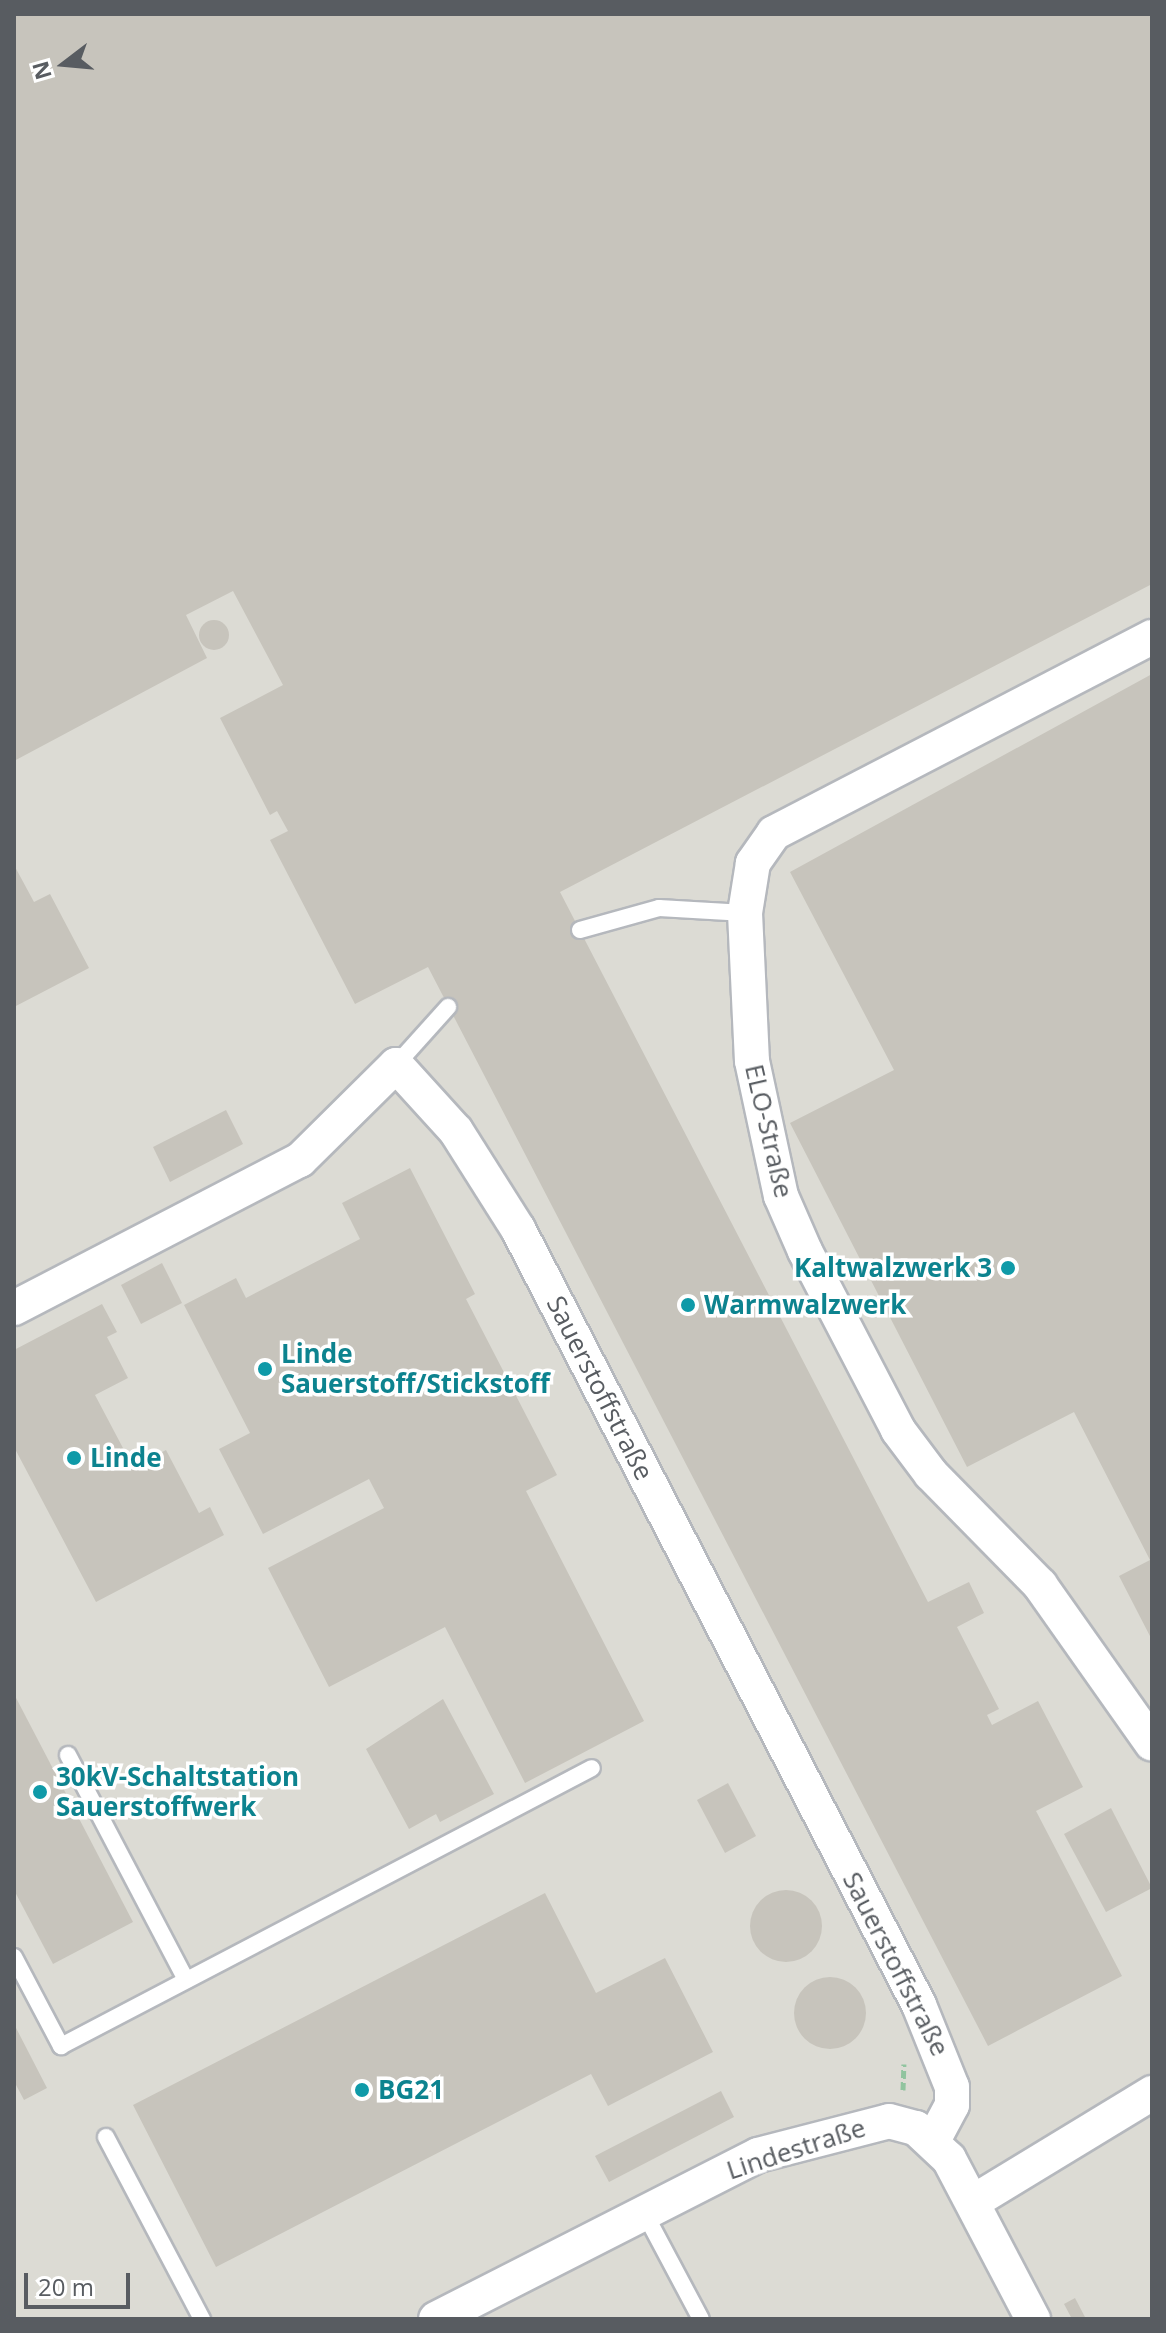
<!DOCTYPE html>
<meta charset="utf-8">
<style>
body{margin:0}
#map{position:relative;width:1166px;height:2333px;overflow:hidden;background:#ece9df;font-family:"Open Sans",sans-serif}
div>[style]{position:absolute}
.industrial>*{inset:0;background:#dcdbd4}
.building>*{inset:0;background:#c7c4bc}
.round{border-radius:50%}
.path>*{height:5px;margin-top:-2.5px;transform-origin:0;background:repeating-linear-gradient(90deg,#91c49f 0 8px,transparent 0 12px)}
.roads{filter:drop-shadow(2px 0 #b5b8bd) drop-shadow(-2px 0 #b5b8bd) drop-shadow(0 2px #b5b8bd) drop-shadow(0 -2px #b5b8bd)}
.lane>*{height:16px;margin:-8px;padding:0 8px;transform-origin:8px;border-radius:8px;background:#fff}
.street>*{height:34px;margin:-17px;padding:0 17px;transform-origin:17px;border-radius:17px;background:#fff}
.dots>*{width:22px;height:22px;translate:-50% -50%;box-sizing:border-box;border:4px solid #fff;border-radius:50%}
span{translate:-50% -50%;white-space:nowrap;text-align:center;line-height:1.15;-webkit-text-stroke:7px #fff;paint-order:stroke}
.street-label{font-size:26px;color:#585c61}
.culture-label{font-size:26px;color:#0d838f;font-weight:700}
.right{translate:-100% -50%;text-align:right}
.left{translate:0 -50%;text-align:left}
.frame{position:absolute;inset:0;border:16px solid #585c61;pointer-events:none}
.north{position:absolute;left:24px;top:24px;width:80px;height:80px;-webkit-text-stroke:6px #fff;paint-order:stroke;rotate:254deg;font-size:22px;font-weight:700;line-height:32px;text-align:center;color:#585c61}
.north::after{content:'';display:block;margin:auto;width:28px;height:36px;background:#585c61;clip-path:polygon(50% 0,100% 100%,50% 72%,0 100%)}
.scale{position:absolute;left:24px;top:2273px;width:106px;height:36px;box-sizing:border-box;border:4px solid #585c61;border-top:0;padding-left:10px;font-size:24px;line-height:28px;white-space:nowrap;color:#585c61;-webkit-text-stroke:6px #fff;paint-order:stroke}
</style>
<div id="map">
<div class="industrial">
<div style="clip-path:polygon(14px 14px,1152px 14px,1152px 2319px,14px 2319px)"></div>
</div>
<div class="building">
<div style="clip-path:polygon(14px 14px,1152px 14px,1152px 584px,560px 892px,928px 1602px,969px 1582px,984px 1613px,957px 1627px,999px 1709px,987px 1715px,992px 1725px,1038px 1701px,1083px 1787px,1036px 1811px,1122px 1976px,988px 2046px,428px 967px,355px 1004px,270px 840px,288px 831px,277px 811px,270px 815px,220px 718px,283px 685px,233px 591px,186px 615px,207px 658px,14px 761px)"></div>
<div class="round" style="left:199px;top:620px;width:30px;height:30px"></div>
<div style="clip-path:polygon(1152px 674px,1152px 1640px,1119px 1576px,1150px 1560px,1074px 1412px,967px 1467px,790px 1123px,894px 1070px,790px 872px)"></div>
<div style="clip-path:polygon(14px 865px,34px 902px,50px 894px,89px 968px,14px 1007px)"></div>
<div style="clip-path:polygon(226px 1110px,243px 1144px,170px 1182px,153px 1147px)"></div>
<div style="clip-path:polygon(410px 1168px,475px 1294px,466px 1299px,557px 1475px,526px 1491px,644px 1721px,525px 1783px,445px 1627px,329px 1687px,268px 1568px,384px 1508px,369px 1479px,263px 1534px,219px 1449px,250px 1433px,184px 1305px,236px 1278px,246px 1298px,360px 1239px,342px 1203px)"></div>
<div style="clip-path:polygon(162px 1263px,182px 1303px,141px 1324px,121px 1285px)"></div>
<div style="clip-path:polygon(102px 1304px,117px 1332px,107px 1337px,128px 1378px,95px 1395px,133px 1467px,166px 1450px,199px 1513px,210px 1507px,224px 1535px,96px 1602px,14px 1447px,14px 1350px)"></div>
<div style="clip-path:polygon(14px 1694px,133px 1922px,53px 1964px,14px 1890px)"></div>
<div style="clip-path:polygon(443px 1699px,494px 1794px,440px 1822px,436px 1814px,409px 1829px,366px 1749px)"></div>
<div style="clip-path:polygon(728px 1783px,756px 1836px,725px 1853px,697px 1800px)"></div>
<div style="clip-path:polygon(1111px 1808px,1152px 1888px,1106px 1912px,1064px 1834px)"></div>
<div class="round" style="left:750px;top:1890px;width:72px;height:72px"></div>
<div style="clip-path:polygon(545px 1893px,596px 1993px,665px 1958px,713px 2052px,608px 2106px,591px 2074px,216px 2267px,133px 2105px)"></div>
<div class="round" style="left:794px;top:1977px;width:72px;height:72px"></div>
<div style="clip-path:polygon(14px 2024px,47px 2088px,24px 2100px,15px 2083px,15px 2108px)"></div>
<div style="clip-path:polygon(721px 2091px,734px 2117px,609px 2182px,595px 2156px)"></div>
<div style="clip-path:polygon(1075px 2298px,1086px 2319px,1072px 2319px,1064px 2304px)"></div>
</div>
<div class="path">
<div style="left:903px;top:2090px;width:26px;rotate:-88deg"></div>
</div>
<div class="roads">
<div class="lane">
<div style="left:580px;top:930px;width:82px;rotate:-15.6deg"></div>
<div style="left:659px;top:908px;width:86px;rotate:3.3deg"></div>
<div style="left:396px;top:1065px;width:78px;rotate:-48.1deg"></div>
<div style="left:68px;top:1755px;width:254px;rotate:62.3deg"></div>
<div style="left:14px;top:1957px;width:101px;rotate:62.2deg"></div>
<div style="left:61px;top:2046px;width:599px;rotate:-27.63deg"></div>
<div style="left:106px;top:2137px;width:206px;rotate:62.2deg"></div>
<div style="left:644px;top:2212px;width:121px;rotate:62deg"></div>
</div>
<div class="street">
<div style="left:1152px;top:637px;width:426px;rotate:152.6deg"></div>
<div style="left:774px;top:833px;width:37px;rotate:125deg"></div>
<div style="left:753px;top:863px;width:51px;rotate:99.1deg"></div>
<div style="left:745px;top:913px;width:148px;rotate:87.3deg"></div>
<div style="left:752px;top:1061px;width:138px;rotate:77.9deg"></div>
<div style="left:781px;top:1196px;width:60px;rotate:66.4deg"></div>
<div style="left:805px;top:1251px;width:202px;rotate:62.5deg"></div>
<div style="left:898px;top:1430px;width:55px;rotate:53.1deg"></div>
<div style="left:931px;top:1474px;width:156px;rotate:45.5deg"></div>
<div style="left:1040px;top:1585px;width:194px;rotate:54.8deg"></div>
<div style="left:14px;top:1308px;width:322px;rotate:-27.4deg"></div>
<div style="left:300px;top:1160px;width:135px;rotate:-44.7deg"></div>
<div style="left:396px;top:1065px;width:89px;rotate:47.7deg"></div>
<div style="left:456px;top:1131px;width:116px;rotate:57.7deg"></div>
<div style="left:518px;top:1229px;width:873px;rotate:62.67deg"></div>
<div style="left:919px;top:2005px;width:88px;rotate:68.1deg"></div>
<div style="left:952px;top:2087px;width:18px;rotate:90deg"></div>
<div style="left:952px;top:2105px;width:40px;rotate:118deg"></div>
<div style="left:973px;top:2202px;width:210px;rotate:-31.3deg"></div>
<div style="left:436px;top:2319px;width:361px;rotate:-27deg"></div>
<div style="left:758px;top:2155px;width:135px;rotate:-14.5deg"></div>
<div style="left:889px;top:2121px;width:28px;rotate:15deg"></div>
<div style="left:916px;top:2128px;width:45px;rotate:43.2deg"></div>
<div style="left:949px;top:2159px;width:181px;rotate:62.3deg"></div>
</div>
</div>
<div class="dots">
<div style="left:1008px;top:1268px;background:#0f9aa8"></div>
<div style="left:688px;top:1305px;background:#0f9aa8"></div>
<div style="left:265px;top:1369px;background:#0f9aa8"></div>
<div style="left:74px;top:1458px;background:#0f9aa8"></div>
<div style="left:40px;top:1792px;background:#0f9aa8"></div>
<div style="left:362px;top:2090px;background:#0f9aa8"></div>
</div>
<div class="street-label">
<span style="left:769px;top:1131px;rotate:77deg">ELO-Straße</span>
<span style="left:600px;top:1388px;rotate:63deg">Sauerstoffstraße</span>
<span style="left:896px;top:1964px;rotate:63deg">Sauerstoffstraße</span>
<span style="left:796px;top:2149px;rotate:-18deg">Lindestraße</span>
</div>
<div class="culture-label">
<span class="right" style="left:992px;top:1268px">Kaltwalzwerk 3</span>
<span class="left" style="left:704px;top:1305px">Warmwalzwerk</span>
<span class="left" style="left:281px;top:1369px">Linde<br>Sauerstoff/Stickstoff</span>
<span class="left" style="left:90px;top:1458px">Linde</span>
<span class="left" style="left:56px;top:1792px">30kV-Schaltstation<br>Sauerstoffwerk</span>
<span class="left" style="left:378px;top:2090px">BG21</span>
</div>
<div class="frame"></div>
<div class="north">N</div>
<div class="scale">20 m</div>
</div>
